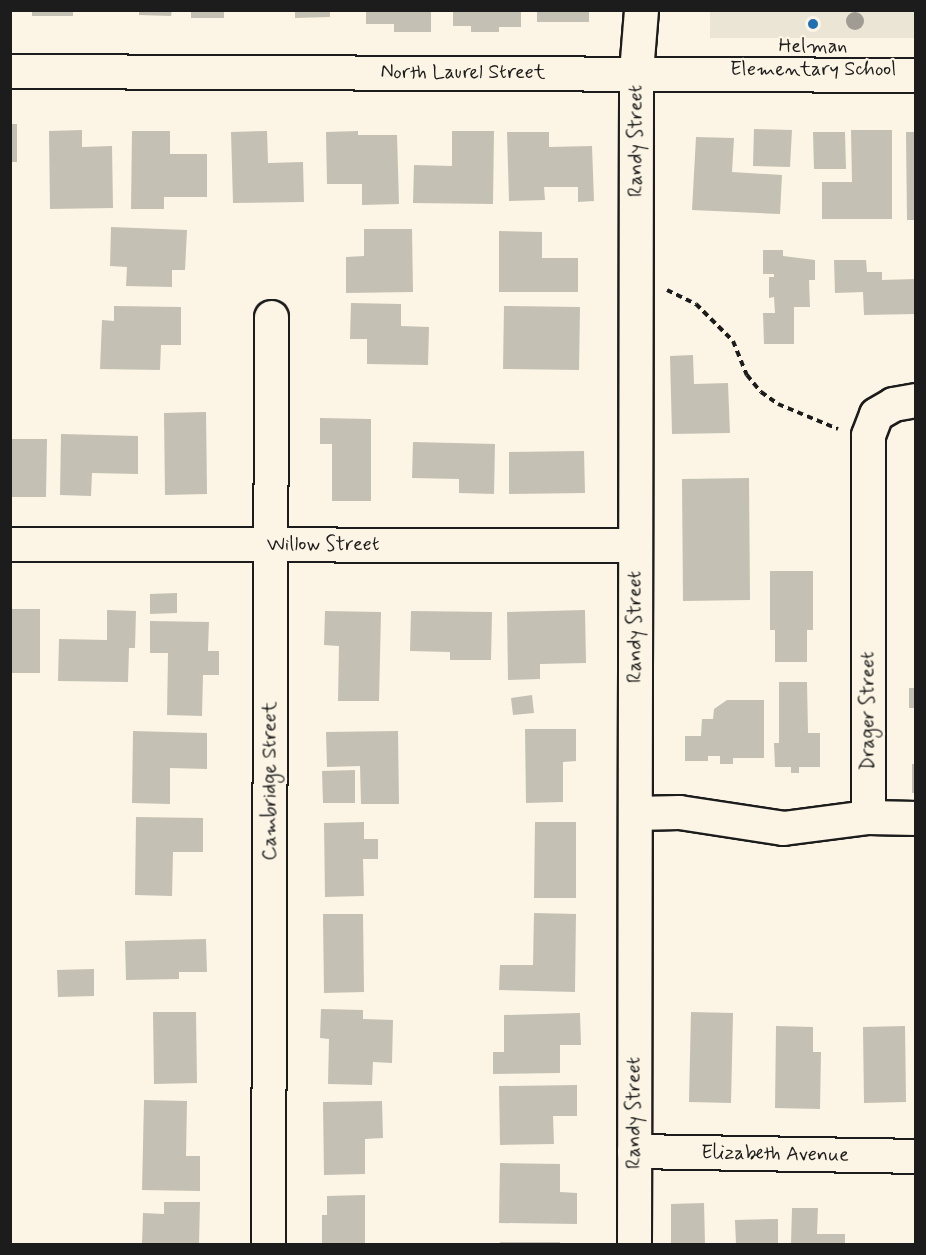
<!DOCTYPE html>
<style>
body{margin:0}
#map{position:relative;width:926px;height:1255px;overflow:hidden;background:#fcf5e5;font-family:Mynerve,sans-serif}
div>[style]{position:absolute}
.built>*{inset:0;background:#ebe5d6}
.building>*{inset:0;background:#c4c0b3}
.path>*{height:4px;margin-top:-2px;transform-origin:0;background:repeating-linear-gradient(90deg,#1c1c1c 0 6px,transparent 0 10.5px)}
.roads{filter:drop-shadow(2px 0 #1c1c1c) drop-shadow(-2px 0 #1c1c1c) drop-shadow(0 2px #1c1c1c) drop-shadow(0 -2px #1c1c1c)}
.minor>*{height:33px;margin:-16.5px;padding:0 16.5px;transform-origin:16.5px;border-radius:16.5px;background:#fcf5e5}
.trees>*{width:18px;height:18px;margin:-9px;border-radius:50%;background:#a09c93}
.dots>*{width:16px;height:16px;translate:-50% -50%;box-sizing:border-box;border:3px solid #fcf5e5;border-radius:50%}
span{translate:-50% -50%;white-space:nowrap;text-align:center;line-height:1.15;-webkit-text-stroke:4.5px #fcf5e5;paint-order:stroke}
.poi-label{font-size:20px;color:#1c1c1c}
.street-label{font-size:20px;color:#1c1c1c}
.frame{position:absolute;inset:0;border:12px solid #1c1c1c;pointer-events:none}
</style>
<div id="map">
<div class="built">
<div style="clip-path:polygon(710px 11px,915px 11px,915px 38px,710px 38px)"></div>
</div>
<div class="building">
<div style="clip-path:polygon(32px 10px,73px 10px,73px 16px,32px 16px)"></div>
<div style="clip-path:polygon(139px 10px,172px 10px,171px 16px,139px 15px)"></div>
<div style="clip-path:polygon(191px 10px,224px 10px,224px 18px,191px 18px)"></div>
<div style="clip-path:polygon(295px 10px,330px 10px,330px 17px,295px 18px)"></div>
<div style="clip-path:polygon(366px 10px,431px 10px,431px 32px,394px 32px,394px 24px,366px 24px)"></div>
<div style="clip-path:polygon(453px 10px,521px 10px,521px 27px,499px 27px,499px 32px,471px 32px,471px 26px,453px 26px)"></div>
<div style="clip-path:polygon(537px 10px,589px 10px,589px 22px,537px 22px)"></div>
<div style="clip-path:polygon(10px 124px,17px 124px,17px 162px,10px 162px)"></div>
<div style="clip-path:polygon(754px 129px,792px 130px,790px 167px,753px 166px)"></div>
<div style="clip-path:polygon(82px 130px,82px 147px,112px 146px,113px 208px,50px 209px,49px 131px)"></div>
<div style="clip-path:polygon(851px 130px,892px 130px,892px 219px,822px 219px,822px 182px,852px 182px)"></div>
<div style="clip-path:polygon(132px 131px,170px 131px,170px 154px,207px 154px,207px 197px,164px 197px,164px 209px,131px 209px)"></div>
<div style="clip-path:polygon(267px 131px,268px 163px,303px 162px,304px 202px,233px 203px,231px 132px)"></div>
<div style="clip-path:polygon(358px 131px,358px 135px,397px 135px,399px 204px,362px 205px,362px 184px,327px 184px,326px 132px)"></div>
<div style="clip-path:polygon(452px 131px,494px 131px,493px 204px,413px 203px,414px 165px,452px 166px)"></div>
<div style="clip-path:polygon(507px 132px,549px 132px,549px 147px,592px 146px,594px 201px,578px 202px,578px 187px,544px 187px,545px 200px,509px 201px)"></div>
<div style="clip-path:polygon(813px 132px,845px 132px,846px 169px,814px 169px)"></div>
<div style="clip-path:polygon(906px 132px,916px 132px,916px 220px,907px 220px)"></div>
<div style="clip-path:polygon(696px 137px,734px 138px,732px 172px,782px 175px,780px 214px,692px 210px)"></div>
<div style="clip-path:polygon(111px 227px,187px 230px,185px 270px,172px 270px,172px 287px,126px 286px,127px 267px,110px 266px)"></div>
<div style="clip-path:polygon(364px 229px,412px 229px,413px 292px,346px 293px,346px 257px,364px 256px)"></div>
<div style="clip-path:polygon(499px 231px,542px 232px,542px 258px,578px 258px,578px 292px,499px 292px)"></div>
<div style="clip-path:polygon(763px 250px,783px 250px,783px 256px,815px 260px,815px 280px,809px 280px,810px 307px,794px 307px,794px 344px,764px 344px,763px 313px,775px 313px,774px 297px,769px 298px,769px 277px,774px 277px,774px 274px,763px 274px)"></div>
<div style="clip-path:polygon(834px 260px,866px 260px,867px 272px,882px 272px,882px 280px,916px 279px,916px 314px,864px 315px,863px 292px,835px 293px)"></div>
<div style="clip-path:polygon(351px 303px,401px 304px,401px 326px,429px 327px,428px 365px,367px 364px,367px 339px,350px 339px)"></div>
<div style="clip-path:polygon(114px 306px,181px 307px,181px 345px,161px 345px,160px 370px,100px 369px,102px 320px,114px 321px)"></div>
<div style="clip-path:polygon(504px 306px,580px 307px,579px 370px,503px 369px)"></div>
<div style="clip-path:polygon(693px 355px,694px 384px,728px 383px,730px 433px,672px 434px,670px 356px)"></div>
<div style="clip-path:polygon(206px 412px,207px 494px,165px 495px,164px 413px)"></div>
<div style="clip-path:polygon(320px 418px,371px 419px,371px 501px,332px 501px,332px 444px,320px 444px)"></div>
<div style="clip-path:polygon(61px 434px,138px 436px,138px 474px,92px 473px,91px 496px,60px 495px)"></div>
<div style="clip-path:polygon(10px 439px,47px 439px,46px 497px,11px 497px)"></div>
<div style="clip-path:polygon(413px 442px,495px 444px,494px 494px,459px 493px,459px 479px,412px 478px)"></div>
<div style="clip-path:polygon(584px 451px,585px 493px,509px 494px,509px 452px)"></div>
<div style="clip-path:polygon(749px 478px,750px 600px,683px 601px,682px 479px)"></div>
<div style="clip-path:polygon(770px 571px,813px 571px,813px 630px,807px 630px,807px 662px,775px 662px,775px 630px,770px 630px)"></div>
<div style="clip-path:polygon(177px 593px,177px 613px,150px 614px,150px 594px)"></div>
<div style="clip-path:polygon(10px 609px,40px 609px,40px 673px,10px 673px)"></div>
<div style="clip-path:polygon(107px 610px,136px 611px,135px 648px,129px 648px,128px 682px,58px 681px,59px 639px,107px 640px)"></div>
<div style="clip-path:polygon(585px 610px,586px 663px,540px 664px,540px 679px,508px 680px,507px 612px)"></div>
<div style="clip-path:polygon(325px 611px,381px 612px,379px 701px,338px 701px,339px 646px,324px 645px)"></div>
<div style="clip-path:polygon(411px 611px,492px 612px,491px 660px,450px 660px,450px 652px,410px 651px)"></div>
<div style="clip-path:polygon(150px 621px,209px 622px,208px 651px,219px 651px,219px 675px,203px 675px,202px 716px,167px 715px,168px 653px,150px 653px)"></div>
<div style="clip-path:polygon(779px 682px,807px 682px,808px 733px,820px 733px,820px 767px,799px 767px,799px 773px,791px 773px,791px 767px,775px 767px,774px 743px,779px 743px)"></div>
<div style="clip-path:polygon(909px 688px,916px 688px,916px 708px,909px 708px)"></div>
<div style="clip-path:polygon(532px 695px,534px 713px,513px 715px,511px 698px)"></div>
<div style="clip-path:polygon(727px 700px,764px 700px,764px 758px,733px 758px,733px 764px,720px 764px,720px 756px,708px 756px,708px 761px,685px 761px,685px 736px,701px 736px,702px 719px,713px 719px,714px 709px)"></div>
<div style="clip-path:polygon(525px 729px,576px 729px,576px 761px,563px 762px,563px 802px,526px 803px)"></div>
<div style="clip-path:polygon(133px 731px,207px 733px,207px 769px,170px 768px,170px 804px,132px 803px)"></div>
<div style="clip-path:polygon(398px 731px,399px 804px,361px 804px,360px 766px,327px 767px,326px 732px)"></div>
<div style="clip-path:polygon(912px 764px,916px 764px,916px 793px,912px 793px)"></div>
<div style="clip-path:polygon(355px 770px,355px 803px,323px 803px,322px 771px)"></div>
<div style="clip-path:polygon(136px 817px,203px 818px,203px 852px,173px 852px,172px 896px,135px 895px)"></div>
<div style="clip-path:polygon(364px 822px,364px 839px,378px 839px,378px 859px,363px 859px,364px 896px,325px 897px,324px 823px)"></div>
<div style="clip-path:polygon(535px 822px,576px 822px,576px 898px,534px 898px)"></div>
<div style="clip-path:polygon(534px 913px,576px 914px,575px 992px,499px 990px,500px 965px,533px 965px)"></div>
<div style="clip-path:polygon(323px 914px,363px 914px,364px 992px,324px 993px)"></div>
<div style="clip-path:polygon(206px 939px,207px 972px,179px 972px,179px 979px,126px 980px,125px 941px)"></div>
<div style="clip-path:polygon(94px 969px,94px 996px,58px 997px,57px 970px)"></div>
<div style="clip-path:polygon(321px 1009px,363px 1010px,363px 1019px,393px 1020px,392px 1063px,373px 1062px,372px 1085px,328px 1084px,329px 1039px,320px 1038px)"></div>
<div style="clip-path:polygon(153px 1012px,196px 1012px,197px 1083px,154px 1084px)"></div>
<div style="clip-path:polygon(691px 1012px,733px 1013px,731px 1103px,689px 1102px)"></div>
<div style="clip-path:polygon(580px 1013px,581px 1045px,560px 1045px,560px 1073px,493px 1074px,493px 1052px,504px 1052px,504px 1015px)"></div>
<div style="clip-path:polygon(776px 1026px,813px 1027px,813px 1052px,821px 1052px,820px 1109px,775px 1108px)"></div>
<div style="clip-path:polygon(905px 1026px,906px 1102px,864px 1103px,863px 1027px)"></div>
<div style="clip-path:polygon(577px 1085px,577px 1116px,553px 1116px,554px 1144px,500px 1145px,499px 1086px)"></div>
<div style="clip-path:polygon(144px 1100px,187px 1101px,186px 1156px,200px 1156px,200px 1191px,142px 1190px)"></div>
<div style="clip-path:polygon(382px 1101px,383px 1138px,365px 1139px,365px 1174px,324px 1175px,323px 1102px)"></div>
<div style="clip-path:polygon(500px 1163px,560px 1164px,560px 1192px,577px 1193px,577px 1224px,499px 1223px)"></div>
<div style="clip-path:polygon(365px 1195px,365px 1244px,322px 1244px,322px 1215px,327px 1215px,327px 1196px)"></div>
<div style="clip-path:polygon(164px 1202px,200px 1202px,199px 1244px,142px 1244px,143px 1213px,164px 1214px)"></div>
<div style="clip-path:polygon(704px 1203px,705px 1244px,671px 1244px,671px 1204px)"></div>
<div style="clip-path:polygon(792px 1208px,818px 1208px,817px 1234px,845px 1234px,845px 1244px,791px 1244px)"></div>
<div style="clip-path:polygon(778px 1219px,778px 1244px,736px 1244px,735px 1220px)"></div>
<div style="clip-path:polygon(500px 1242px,560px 1242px,560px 1244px,500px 1244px)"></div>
</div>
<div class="path">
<div style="left:667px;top:290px;width:32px;rotate:26deg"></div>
<div style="left:696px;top:304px;width:52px;rotate:45deg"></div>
<div style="left:733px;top:341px;width:37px;rotate:68deg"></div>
<div style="left:747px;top:375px;width:22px;rotate:51deg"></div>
<div style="left:761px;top:392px;width:21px;rotate:35deg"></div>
<div style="left:778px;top:404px;width:65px;rotate:22.6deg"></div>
</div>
<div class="roads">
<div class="minor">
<div style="left:10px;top:71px;width:906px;rotate:0.25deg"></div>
<div style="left:10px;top:544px;width:625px;rotate:0.09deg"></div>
<div style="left:635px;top:813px;width:44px;rotate:-1.3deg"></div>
<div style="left:679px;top:812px;width:105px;rotate:8.7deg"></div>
<div style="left:783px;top:828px;width:86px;rotate:-7.4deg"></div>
<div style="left:868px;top:817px;width:382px;rotate:-90deg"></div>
<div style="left:868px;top:435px;width:22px;rotate:-69deg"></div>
<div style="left:876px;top:414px;width:20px;rotate:-30deg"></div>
<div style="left:893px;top:404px;width:23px;rotate:-10deg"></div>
<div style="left:868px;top:817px;width:48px;rotate:1.2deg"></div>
<div style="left:634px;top:1151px;width:282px;rotate:1deg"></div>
<div style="left:268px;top:1244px;width:927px;rotate:-89.81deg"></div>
<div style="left:634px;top:1244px;width:1172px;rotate:-89.9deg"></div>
<div style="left:636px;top:72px;width:62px;rotate:-85.4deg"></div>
</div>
</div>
<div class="trees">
<div style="left:855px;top:21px"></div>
</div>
<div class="dots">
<div style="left:813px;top:24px;background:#1f6fb2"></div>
</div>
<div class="poi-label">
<span style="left:813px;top:58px">Helman<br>Elementary School</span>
</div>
<div class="street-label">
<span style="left:463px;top:72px">North Laurel Street</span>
<span style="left:636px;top:141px;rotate:-90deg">Randy Street</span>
<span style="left:323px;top:544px">Willow Street</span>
<span style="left:635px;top:627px;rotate:-90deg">Randy Street</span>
<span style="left:868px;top:711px;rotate:-90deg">Drager Street</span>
<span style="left:270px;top:781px;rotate:-90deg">Cambridge Street</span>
<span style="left:634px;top:1113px;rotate:-90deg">Randy Street</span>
<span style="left:775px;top:1154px;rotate:1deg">Elizabeth Avenue</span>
</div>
<div class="frame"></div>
</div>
